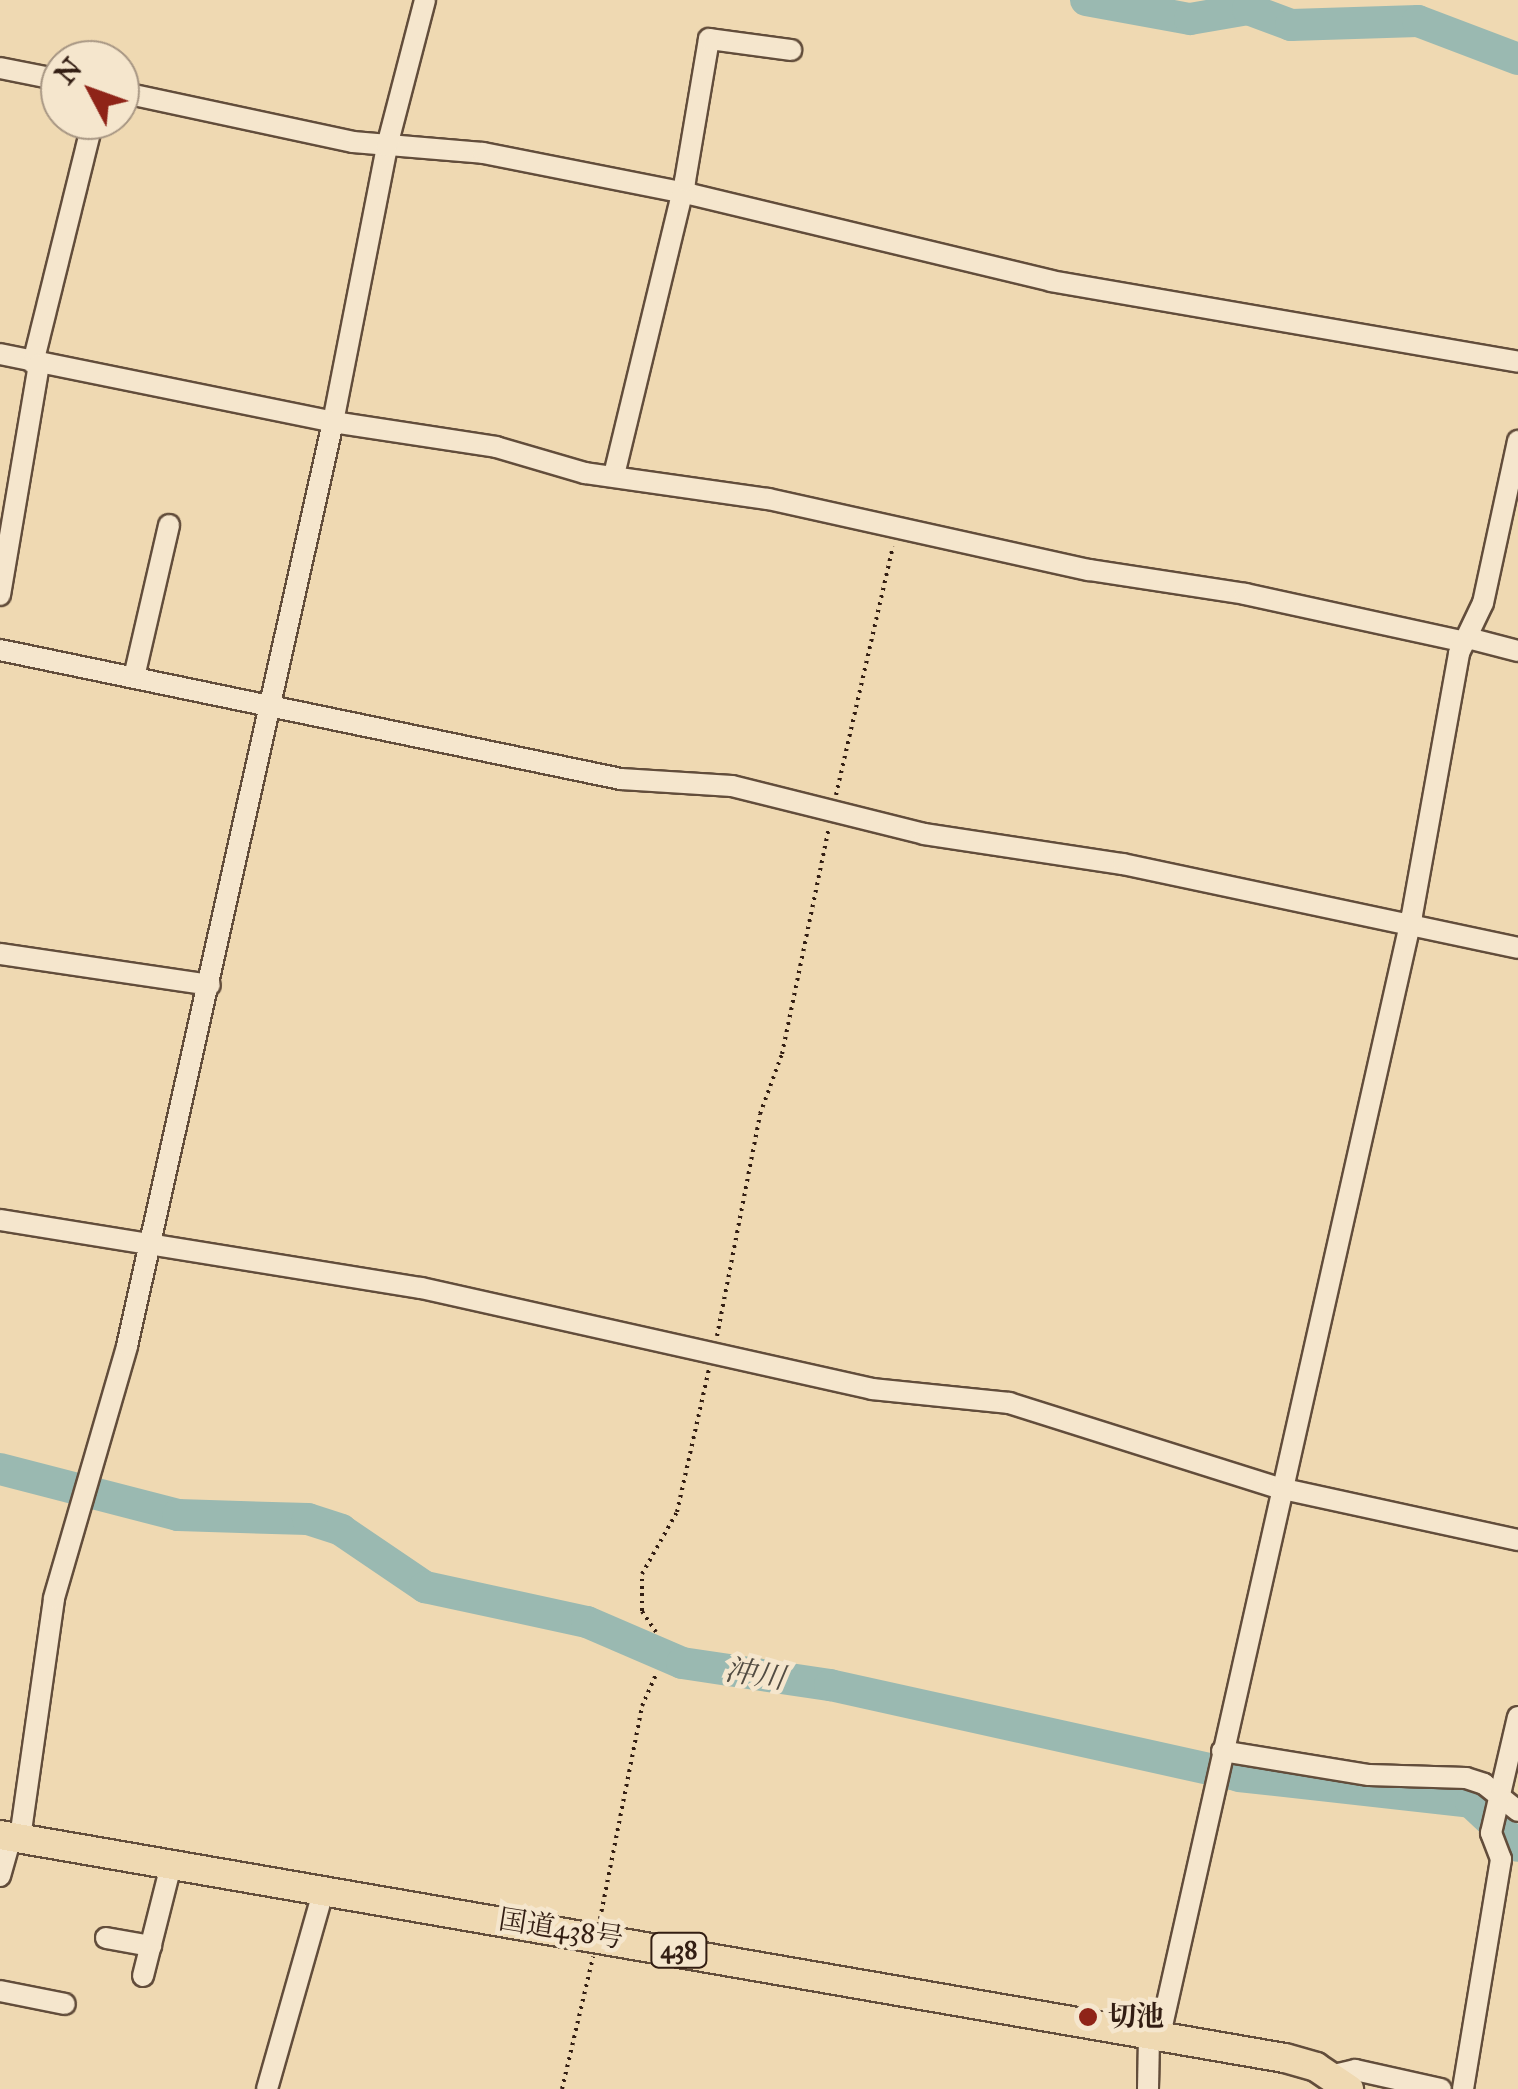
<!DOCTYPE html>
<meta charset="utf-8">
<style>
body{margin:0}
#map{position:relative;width:1518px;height:2089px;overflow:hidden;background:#efd9b2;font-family:"IM FELL Great Primer","Noto Serif JP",serif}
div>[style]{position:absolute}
.river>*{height:32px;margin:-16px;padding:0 16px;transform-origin:16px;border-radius:16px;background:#9ab9b1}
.path>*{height:4px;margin-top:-2px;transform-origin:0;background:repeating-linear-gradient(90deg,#331e13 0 2.5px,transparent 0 7.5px)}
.roads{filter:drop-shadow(2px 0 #624d3b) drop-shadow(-2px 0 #624d3b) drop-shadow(0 2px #624d3b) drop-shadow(0 -2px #624d3b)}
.minor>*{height:20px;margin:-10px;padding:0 10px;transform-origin:10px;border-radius:10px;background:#f5e6cd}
.highway>*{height:28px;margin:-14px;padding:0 14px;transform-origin:14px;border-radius:14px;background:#efd9b2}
.dots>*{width:28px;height:28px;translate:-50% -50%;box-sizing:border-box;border:5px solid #f5e6cd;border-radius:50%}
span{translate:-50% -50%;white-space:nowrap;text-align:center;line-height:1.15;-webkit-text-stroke:9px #f5e6cd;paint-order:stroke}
.shield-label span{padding:2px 8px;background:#f5e6cd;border:2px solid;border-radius:8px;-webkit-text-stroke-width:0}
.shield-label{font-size:25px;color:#331e13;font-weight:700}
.street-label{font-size:28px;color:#331e13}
.poi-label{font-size:28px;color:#331e13;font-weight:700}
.left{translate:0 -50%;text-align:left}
.water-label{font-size:30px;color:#524c42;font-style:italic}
.north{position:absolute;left:40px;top:40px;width:100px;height:100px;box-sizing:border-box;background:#f5e6cd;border:2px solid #a79683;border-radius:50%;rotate:311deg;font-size:28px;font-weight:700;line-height:40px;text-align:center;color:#331e13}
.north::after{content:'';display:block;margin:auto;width:35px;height:45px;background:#8f2418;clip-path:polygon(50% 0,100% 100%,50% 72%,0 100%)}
</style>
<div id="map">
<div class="river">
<div style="left:1086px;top:0;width:106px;rotate:10.4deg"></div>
<div style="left:1190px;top:19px;width:59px;rotate:-9.8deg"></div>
<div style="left:1248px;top:9px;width:46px;rotate:20.4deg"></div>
<div style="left:1291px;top:25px;width:127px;rotate:-1.8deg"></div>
<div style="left:1418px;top:21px;width:107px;rotate:20.8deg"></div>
<div style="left:0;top:1469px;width:184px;rotate:14.5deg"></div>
<div style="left:178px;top:1515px;width:130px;rotate:1.8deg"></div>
<div style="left:308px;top:1519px;width:35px;rotate:18deg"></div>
<div style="left:341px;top:1530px;width:102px;rotate:34.2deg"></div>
<div style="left:425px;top:1587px;width:166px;rotate:12.2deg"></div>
<div style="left:587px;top:1622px;width:103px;rotate:23.3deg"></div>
<div style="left:682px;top:1663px;width:150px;rotate:8.5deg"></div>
<div style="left:830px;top:1685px;width:419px;rotate:12.5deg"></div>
<div style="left:1239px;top:1776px;width:233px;rotate:6.4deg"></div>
<div style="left:1471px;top:1802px;width:64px;rotate:43.1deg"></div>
</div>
<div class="path">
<div style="left:836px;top:795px;width:255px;rotate:-77.1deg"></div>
<div style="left:717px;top:1336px;width:226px;rotate:-79deg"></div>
<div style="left:760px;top:1114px;width:64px;rotate:-69.9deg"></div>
<div style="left:782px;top:1054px;width:231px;rotate:-78.3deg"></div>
<div style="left:656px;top:1632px;width:25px;rotate:-124deg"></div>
<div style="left:642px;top:1611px;width:37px;rotate:-90deg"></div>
<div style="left:642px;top:1574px;width:71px;rotate:-60.6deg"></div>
<div style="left:677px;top:1512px;width:147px;rotate:-77.4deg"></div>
<div style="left:600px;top:1919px;width:217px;rotate:-78.8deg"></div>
<div style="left:642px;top:1706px;width:36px;rotate:-66deg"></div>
<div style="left:562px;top:2089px;width:136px;rotate:-76.8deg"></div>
</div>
<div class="roads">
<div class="minor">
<div style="left:0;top:68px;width:61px;rotate:11.3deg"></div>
<div style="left:120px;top:92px;width:238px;rotate:12.1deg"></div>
<div style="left:353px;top:142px;width:130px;rotate:4.8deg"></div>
<div style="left:483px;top:153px;width:211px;rotate:11.2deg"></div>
<div style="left:690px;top:194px;width:371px;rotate:13.5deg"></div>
<div style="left:1051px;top:281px;width:474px;rotate:9.8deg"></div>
<div style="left:0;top:354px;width:340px;rotate:11.5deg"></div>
<div style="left:333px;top:422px;width:281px;rotate:-78.9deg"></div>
<div style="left:387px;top:146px;width:151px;rotate:-75.4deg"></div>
<div style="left:33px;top:363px;width:250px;rotate:-76.1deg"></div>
<div style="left:614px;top:475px;width:302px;rotate:-76.4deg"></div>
<div style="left:685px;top:181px;width:144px;rotate:-80.4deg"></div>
<div style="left:709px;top:39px;width:83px;rotate:7.6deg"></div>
<div style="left:0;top:595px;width:234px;rotate:-80.4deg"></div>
<div style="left:1468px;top:638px;width:52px;rotate:14.6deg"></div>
<div style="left:0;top:650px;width:634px;rotate:11.74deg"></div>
<div style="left:621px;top:779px;width:111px;rotate:3.6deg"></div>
<div style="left:732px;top:786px;width:198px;rotate:14deg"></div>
<div style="left:924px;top:834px;width:201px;rotate:8.6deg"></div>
<div style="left:1123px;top:864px;width:404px;rotate:12deg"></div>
<div style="left:134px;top:677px;width:156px;rotate:-77deg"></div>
<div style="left:0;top:954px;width:212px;rotate:8.4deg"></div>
<div style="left:0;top:1220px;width:426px;rotate:9.2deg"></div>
<div style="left:421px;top:1288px;width:462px;rotate:12.6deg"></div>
<div style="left:872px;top:1389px;width:138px;rotate:5.8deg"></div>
<div style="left:1009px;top:1403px;width:283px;rotate:17.5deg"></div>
<div style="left:1279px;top:1488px;width:245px;rotate:12.3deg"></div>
<div style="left:1222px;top:1751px;width:149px;rotate:9.3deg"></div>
<div style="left:1369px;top:1775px;width:97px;rotate:1.8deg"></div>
<div style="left:1466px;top:1778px;width:19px;rotate:18deg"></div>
<div style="left:1484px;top:1784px;width:43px;rotate:38.5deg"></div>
<div style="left:20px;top:1838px;width:242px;rotate:-81.9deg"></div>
<div style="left:54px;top:1598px;width:262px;rotate:-73.8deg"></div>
<div style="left:127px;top:1346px;width:947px;rotate:-77.43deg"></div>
<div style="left:333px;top:422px;width:165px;rotate:8.7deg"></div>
<div style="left:496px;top:447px;width:93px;rotate:16.3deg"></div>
<div style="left:585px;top:473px;width:185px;rotate:8.1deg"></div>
<div style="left:768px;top:499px;width:329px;rotate:12.5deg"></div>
<div style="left:1089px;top:570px;width:158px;rotate:8.7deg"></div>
<div style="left:1245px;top:594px;width:225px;rotate:12.3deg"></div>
<div style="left:0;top:1876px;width:41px;rotate:-74.2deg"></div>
<div style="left:106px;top:1938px;width:46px;rotate:10.1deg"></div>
<div style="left:143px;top:1976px;width:114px;rotate:-75.8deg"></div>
<div style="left:0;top:1991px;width:66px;rotate:11.3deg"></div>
<div style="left:1159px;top:2039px;width:1152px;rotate:-77.31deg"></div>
<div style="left:1412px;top:915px;width:266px;rotate:-79.8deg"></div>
<div style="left:1459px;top:653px;width:55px;rotate:-64.4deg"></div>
<div style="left:1483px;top:603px;width:166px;rotate:-77.8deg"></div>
<div style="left:1334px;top:2075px;width:22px;rotate:-13deg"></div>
<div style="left:1355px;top:2070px;width:88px;rotate:12.5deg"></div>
<div style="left:267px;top:2089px;width:205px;rotate:-74.1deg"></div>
<div style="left:1148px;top:2089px;width:52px;rotate:-88.9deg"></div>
<div style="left:1463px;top:2089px;width:233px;rotate:-80.6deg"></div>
<div style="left:1501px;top:1859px;width:28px;rotate:-111deg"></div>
<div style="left:1491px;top:1833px;width:119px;rotate:-76.9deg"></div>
</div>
<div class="highway">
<div style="left:0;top:1835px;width:1304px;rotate:9.85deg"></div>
<div style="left:1285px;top:2058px;width:32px;rotate:16deg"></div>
<div style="left:1316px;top:2067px;width:40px;rotate:34deg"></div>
</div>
</div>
<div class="dots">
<div style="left:1088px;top:2017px;background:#8f2418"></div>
</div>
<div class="shield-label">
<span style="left:679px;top:1950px">438</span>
</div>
<div class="street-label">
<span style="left:561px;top:1929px;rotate:9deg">国道438号</span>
</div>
<div class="poi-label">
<span class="left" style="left:1108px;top:2017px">切池</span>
</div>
<div class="water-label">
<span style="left:755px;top:1674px;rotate:9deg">沖川</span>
</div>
<div class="north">N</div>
</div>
